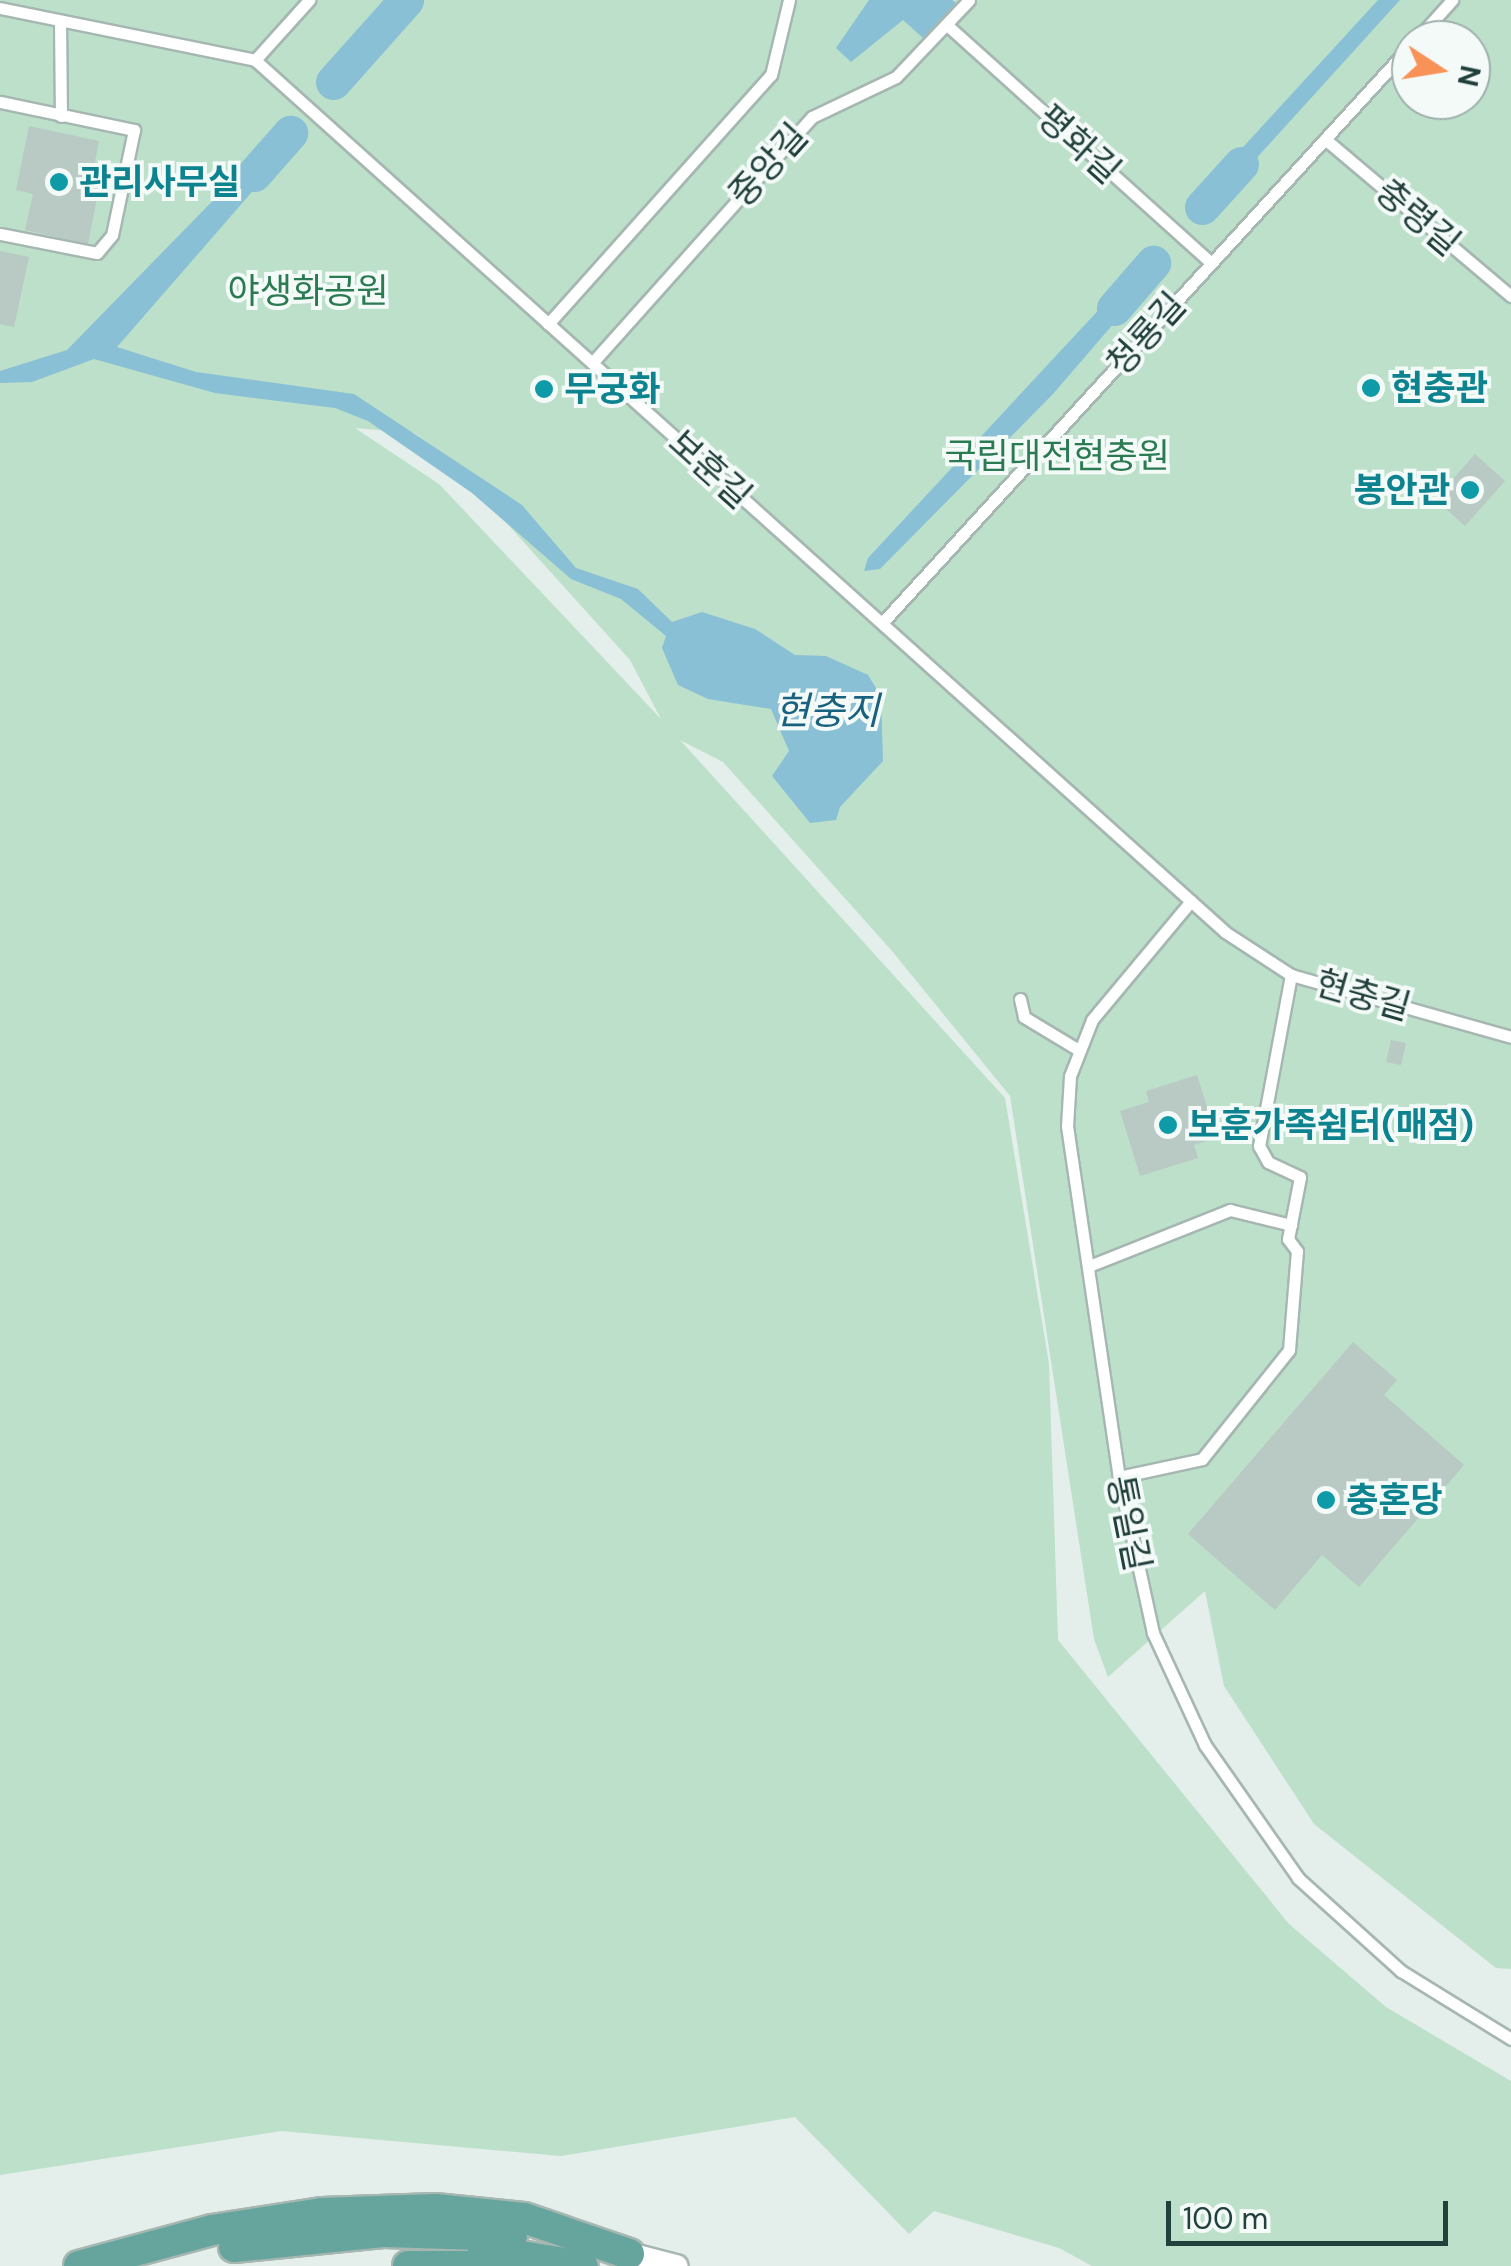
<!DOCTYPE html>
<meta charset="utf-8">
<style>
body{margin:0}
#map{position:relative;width:1511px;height:2266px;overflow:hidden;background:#e4eeea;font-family:"DM Sans","Noto Sans KR",sans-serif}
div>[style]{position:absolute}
.green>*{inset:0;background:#bce0ca}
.water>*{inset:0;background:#89c0d5}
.river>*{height:35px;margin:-17.5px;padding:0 17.5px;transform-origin:17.5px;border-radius:17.5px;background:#89c0d5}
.building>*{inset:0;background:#b9c9c4}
.roads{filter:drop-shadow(2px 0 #a6b7b2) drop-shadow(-2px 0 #a6b7b2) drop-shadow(0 2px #a6b7b2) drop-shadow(0 -2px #a6b7b2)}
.service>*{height:11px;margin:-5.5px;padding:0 5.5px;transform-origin:5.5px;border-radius:5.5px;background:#fff}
.minor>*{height:22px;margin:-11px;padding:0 11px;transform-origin:11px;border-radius:11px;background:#fff}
.primary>*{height:30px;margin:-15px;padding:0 15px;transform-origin:15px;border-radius:15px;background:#66a59d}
.dots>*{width:28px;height:28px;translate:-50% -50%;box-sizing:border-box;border:5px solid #f4faf8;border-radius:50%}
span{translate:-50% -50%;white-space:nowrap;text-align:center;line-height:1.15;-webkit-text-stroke:8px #f4faf8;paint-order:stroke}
.street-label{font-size:35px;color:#22413c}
.culture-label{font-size:35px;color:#0d838f;font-weight:700}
.left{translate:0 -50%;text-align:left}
.right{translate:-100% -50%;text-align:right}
.park-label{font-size:35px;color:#2a7a52}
.water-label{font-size:38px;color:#186280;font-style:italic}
.north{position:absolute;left:1391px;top:20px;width:100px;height:100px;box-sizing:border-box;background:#f4faf8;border:2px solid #a0b0ad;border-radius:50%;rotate:102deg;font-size:28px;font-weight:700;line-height:40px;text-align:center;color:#22413c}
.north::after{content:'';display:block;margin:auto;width:35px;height:45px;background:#f89257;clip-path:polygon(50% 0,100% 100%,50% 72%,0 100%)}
.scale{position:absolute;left:1166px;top:2201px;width:282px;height:45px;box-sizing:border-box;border:5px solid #22413c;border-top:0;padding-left:12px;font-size:30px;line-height:35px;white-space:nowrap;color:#22413c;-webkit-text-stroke:8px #f4faf8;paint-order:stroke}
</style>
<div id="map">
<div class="green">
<div style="clip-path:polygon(evenodd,0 0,1511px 0,1511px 1969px,1496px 1968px,1314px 1824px,1224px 1686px,1205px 1591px,1108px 1677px,1094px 1639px,1010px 1096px,892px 951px,723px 762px,680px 740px,1005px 1098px,1049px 1364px,1058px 1640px,1289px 1924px,1386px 2007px,1511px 2081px,1511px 2266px,1092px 2266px,1059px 2248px,934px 2211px,909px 2234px,795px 2117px,561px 2156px,281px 2131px,0 2175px,0 0,1411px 40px,1471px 40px,1471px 100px,1411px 100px,1411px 40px,0 0,355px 428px,414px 433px,447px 457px,630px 660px,661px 719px,439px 484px,355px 428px)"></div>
</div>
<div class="water">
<div style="clip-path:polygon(393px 0,417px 0,354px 71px,339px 75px,341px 59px)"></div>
<div style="clip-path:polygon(869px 0,952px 0,956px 3px,923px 38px,903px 20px,851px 62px,836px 48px)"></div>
<div style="clip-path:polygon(1378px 0,1400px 0,1224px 194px,1211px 197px,1211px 182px)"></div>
<div style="clip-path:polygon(273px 139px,284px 141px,285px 154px,117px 347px,196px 372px,354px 394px,522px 505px,576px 568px,638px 589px,672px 622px,702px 612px,755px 629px,795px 655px,826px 656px,868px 675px,881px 696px,883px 761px,840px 807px,836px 820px,810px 823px,772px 776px,789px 751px,771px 709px,708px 699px,678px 685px,662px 648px,666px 636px,621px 599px,571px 579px,472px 493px,368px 421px,335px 408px,215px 393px,94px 359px,32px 382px,0 383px,0 371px,67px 350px)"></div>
<div style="clip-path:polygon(1133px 273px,1145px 273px,1146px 286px,1053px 394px,880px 569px,864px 571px,868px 558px)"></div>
</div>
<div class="river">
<div style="left:333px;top:82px;width:110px;rotate:-48.3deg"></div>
<div style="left:254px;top:174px;width:55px;rotate:-48.7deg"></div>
<div style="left:1202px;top:207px;width:58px;rotate:-47.8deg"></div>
<div style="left:1114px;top:308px;width:60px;rotate:-49.1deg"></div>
</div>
<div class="building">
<div style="clip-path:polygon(29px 126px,99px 141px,93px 172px,102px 173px,88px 244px,25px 230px,33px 194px,16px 190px)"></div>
<div style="clip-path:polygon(0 251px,29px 257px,14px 327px,0 324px)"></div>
<div style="clip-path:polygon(1475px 454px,1505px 481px,1465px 526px,1435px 499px)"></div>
<div style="clip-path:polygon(1391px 1040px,1406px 1043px,1401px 1065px,1386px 1062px)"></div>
<div style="clip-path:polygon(1197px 1075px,1217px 1138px,1194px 1145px,1198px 1158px,1140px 1176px,1120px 1111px,1149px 1102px,1146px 1091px)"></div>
<div style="clip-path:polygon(1353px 1342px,1397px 1380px,1384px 1395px,1464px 1465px,1359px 1587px,1322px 1555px,1275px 1610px,1188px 1534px)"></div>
</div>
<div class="roads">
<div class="service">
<div style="left:0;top:8px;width:260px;rotate:11.5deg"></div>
<div style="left:255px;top:60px;width:1304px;rotate:41.95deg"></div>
<div style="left:1225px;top:932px;width:79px;rotate:33.1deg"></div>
<div style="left:1291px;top:975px;width:229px;rotate:15.7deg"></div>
<div style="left:60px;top:21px;width:95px;rotate:89.4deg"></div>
<div style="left:947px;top:25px;width:355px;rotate:42deg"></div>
<div style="left:1416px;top:40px;width:54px;rotate:-48deg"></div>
<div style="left:255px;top:60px;width:81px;rotate:-48deg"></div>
<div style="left:0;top:102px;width:137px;rotate:11.8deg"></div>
<div style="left:134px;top:130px;width:107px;rotate:101.8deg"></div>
<div style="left:112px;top:235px;width:23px;rotate:130deg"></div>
<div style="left:97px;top:253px;width:99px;rotate:-168.9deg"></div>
<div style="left:1325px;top:139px;width:243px;rotate:40.2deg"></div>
<div style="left:548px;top:324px;width:334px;rotate:-48.2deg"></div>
<div style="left:771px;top:75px;width:77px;rotate:-76.5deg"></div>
<div style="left:592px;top:363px;width:330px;rotate:-48.2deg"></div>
<div style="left:812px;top:117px;width:93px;rotate:-25.5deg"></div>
<div style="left:896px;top:77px;width:106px;rotate:-46.5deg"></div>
<div style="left:882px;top:623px;width:784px;rotate:-47.53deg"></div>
<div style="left:1191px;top:901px;width:155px;rotate:129.8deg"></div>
<div style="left:1092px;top:1020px;width:60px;rotate:111.4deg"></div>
<div style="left:1070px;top:1076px;width:50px;rotate:93.4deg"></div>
<div style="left:1067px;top:1126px;width:355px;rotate:81.6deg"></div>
<div style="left:1119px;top:1477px;width:160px;rotate:77.7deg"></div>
<div style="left:1153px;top:1633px;width:123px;rotate:65.1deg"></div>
<div style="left:1205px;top:1745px;width:162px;rotate:55deg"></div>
<div style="left:1298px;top:1878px;width:139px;rotate:42.1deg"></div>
<div style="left:1401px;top:1971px;width:129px;rotate:31.7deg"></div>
<div style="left:1020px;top:999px;width:18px;rotate:77deg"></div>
<div style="left:1024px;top:1017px;width:62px;rotate:31.1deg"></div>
<div style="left:1089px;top:1266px;width:152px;rotate:-21.7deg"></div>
<div style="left:1230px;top:1210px;width:63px;rotate:13.8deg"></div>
<div style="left:1119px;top:1477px;width:85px;rotate:-12.2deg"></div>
<div style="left:1202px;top:1459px;width:139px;rotate:-51.4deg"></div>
<div style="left:1289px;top:1350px;width:99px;rotate:-85.4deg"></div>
<div style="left:1297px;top:1251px;width:15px;rotate:-127deg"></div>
<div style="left:1288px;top:1239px;width:63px;rotate:-79deg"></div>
<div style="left:1300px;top:1177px;width:35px;rotate:-155deg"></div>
<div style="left:1268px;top:1162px;width:18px;rotate:-119deg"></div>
<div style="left:1259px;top:1146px;width:174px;rotate:-79.4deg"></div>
</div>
<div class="minor">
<div style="left:629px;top:2254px;width:49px;rotate:14.3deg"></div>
</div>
<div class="primary">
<div style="left:234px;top:2247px;width:152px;rotate:-5.7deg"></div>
<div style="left:385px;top:2232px;width:127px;rotate:1.8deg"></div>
<div style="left:483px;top:2250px;width:101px;rotate:9.1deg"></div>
<div style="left:79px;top:2266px;width:138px;rotate:-15.1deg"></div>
<div style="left:212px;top:2230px;width:111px;rotate:-8.8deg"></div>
<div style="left:322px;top:2213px;width:113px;rotate:-2deg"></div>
<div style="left:435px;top:2209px;width:89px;rotate:5.8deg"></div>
<div style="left:524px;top:2218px;width:111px;rotate:18.9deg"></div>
<div style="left:408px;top:2266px;width:93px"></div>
</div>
</div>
<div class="dots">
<div style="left:59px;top:182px;background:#0f9aa8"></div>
<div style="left:1371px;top:388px;background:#0f9aa8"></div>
<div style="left:544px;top:389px;background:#0f9aa8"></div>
<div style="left:1470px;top:490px;background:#0f9aa8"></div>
<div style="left:1168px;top:1125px;background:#0f9aa8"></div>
<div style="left:1326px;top:1500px;background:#0f9aa8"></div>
</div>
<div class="street-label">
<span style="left:1079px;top:144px;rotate:42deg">평화길</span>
<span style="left:768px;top:165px;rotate:-48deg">중앙길</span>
<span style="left:1418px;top:217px;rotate:40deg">충령길</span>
<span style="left:1146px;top:334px;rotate:-48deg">청룡길</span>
<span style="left:710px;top:469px;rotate:42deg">보훈길</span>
<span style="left:1363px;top:995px;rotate:16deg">현충길</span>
<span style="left:1129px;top:1523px;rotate:79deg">통일길</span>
</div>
<div class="culture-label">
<span class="left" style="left:79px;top:182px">관리사무실</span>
<span class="left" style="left:1391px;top:388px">현충관</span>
<span class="left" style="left:564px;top:389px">무궁화</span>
<span class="right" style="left:1450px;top:490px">봉안관</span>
<span class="left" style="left:1188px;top:1125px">보훈가족쉼터(매점)</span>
<span class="left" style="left:1346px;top:1500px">충혼당</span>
</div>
<div class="park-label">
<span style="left:308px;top:291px">야생화공원</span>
<span style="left:1057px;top:456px">국립대전현충원</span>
</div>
<div class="water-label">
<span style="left:827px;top:712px">현충지</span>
</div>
<div class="north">N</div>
<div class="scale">100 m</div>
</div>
